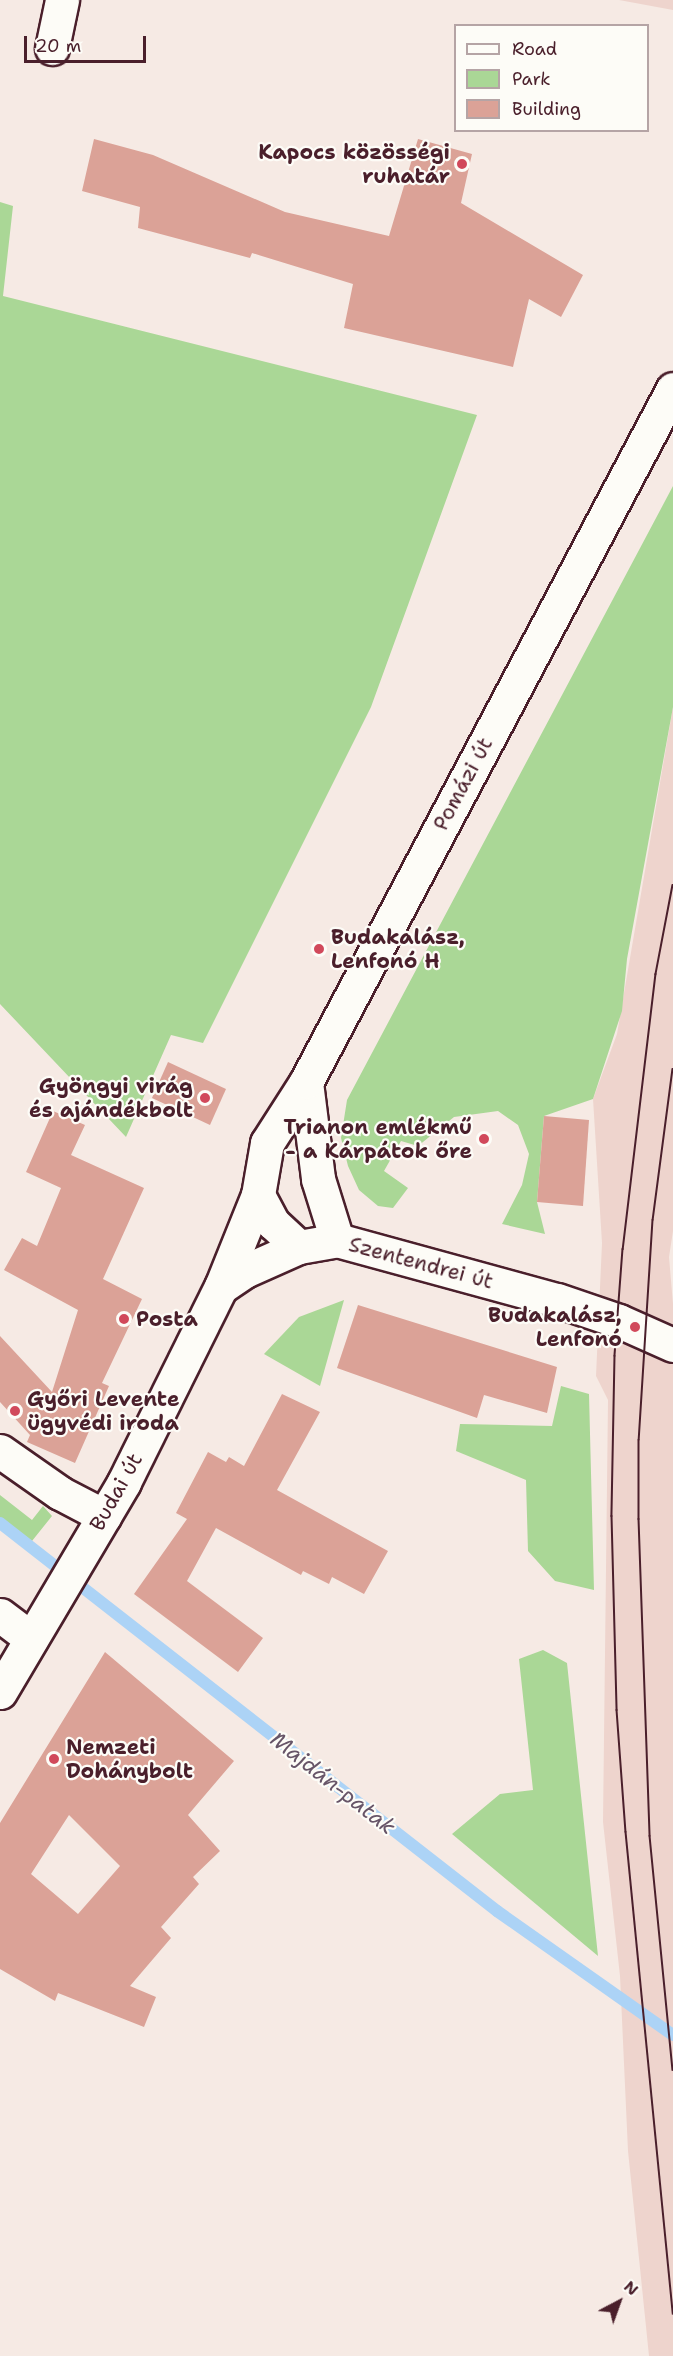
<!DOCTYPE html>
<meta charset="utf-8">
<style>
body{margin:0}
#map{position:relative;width:673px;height:2356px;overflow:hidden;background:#f6eae4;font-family:"Shantell Sans",sans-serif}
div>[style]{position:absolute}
.built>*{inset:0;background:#eed4cd}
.green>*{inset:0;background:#aad796}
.stream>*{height:12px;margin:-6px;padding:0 6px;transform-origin:6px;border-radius:6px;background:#acd3f6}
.building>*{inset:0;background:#dba297}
.roads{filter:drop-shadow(2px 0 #4a1f2b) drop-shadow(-2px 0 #4a1f2b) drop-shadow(0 2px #4a1f2b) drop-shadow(0 -2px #4a1f2b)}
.minor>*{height:33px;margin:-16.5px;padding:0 16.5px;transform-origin:16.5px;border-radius:16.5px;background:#fdfcf7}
.secondary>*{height:33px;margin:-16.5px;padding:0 16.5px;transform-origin:16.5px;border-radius:16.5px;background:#fdfcf7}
.tram>*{height:1.5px;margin:-0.75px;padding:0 0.75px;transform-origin:0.75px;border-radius:0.75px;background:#4a1f2b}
.dots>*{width:16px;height:16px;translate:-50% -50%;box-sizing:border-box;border:3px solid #fdfcf7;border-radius:50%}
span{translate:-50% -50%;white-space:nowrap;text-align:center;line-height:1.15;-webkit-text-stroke:4.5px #fdfcf7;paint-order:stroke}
.poi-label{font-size:21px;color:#4a1f2b;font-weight:700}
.right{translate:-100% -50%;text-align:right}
.left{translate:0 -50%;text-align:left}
.street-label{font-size:21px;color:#4a1f2b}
.water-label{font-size:22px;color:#675568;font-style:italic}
.legend{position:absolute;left:454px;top:24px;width:195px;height:108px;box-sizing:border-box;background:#fdfcf7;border:2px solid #b5a4a5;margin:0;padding:8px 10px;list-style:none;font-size:18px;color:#4a1f2b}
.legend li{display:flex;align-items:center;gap:12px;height:30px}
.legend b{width:30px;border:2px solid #b5a4a5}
.north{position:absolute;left:589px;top:2272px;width:60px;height:60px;-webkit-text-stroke:4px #fdfcf7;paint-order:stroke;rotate:41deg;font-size:16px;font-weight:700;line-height:24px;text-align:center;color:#4a1f2b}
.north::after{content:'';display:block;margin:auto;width:21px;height:27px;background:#4a1f2b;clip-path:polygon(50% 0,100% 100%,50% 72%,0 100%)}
.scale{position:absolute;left:24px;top:36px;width:122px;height:27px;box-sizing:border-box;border:3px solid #4a1f2b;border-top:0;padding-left:8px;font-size:18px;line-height:21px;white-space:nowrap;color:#4a1f2b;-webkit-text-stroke:4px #fdfcf7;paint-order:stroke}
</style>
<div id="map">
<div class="built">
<div style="clip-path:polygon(619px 0,673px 0,673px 10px)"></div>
<div style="clip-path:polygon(673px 707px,673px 1231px,669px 1257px,673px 1304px,673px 2356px,649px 2356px,628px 2151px,620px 1976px,603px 1822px,608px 1400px,596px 1376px,602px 1243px,593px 1099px,617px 1034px)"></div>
</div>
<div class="green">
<div style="clip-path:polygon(0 202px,13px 206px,3px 296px,477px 415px,371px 707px,203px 1043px,171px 1035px,126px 1137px,0 1004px)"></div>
<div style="clip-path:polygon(673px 486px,673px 707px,627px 959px,622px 1011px,593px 1099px,544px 1116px,537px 1202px,545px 1234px,502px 1224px,522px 1185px,529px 1154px,518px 1125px,498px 1111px,454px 1117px,418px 1146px,401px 1141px,384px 1171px,408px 1188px,393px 1208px,378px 1206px,359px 1190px,348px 1166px,341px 1138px,347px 1100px)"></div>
<div style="clip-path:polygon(344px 1300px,320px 1386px,264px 1354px,299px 1317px)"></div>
<div style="clip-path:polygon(561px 1386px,589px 1394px,594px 1590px,555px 1581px,528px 1551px,526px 1480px,456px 1451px,460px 1424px,552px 1426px)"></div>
<div style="clip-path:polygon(0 1495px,32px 1520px,43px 1506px,52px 1516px,32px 1541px,0 1518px)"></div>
<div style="clip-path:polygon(543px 1650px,567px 1663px,598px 1956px,452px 1834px,500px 1794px,533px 1790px,519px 1659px)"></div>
</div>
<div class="stream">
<div style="left:0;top:1523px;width:631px;rotate:37.98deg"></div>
<div style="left:497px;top:1911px;width:215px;rotate:35.2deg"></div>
</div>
<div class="building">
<div style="clip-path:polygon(94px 139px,153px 155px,285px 212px,389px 236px,418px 139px,472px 154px,461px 203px,583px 275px,561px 317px,529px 299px,513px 367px,344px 328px,353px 284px,252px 253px,250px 258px,138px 228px,140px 207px,82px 191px)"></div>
<div style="clip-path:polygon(168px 1062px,226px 1089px,210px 1125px,152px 1098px)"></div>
<div style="clip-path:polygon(53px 1111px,85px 1125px,71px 1155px,144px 1188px,103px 1279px,142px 1299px,102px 1383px,109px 1386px,75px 1463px,27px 1442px,30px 1435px,0 1402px,0 1336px,52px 1392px,78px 1310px,4px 1270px,22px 1238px,37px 1246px,61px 1188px,26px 1172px)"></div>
<div style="clip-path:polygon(544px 1116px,589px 1120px,583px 1206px,537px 1202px)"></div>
<div style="clip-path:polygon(358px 1305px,557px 1367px,547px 1413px,484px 1395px,477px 1418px,337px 1368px)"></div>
<div style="clip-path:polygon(282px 1394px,320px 1412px,277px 1490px,388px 1551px,364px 1594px,332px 1577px,329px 1584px,303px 1571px,301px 1575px,216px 1528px,187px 1581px,263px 1638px,238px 1672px,134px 1594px,187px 1519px,176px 1513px,208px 1452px,226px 1462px,229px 1457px,244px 1466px)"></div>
<div style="clip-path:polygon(evenodd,105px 1652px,234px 1761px,188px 1815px,220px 1851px,193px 1877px,199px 1884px,161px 1927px,171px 1938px,130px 1986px,156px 1997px,144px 2027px,58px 1993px,55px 2001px,0 1969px,0 1823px,105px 1652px,69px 1815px,120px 1866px,78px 1914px,31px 1874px,69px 1815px)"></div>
</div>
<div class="roads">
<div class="minor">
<div style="left:52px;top:48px;width:49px;rotate:-78.2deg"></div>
<div style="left:0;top:1451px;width:73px;rotate:35deg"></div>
<div style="left:60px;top:1493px;width:50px;rotate:27.6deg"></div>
<div style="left:0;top:1615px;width:39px;rotate:37deg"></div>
</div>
<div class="secondary">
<div style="left:306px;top:1082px;width:98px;rotate:82.9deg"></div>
<div style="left:318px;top:1179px;width:64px;rotate:72.7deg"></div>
<div style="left:258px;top:1195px;width:32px;rotate:62deg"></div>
<div style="left:273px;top:1223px;width:35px;rotate:43deg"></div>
<div style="left:221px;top:1287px;width:29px;rotate:-34deg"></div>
<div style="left:245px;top:1271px;width:59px;rotate:-24deg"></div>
<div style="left:299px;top:1247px;width:39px;rotate:-10deg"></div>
<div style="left:337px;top:1240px;width:228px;rotate:15.3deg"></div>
<div style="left:557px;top:1300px;width:65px;rotate:18.7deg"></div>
<div style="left:619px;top:1321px;width:59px;rotate:24deg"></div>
<div style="left:0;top:1692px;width:244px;rotate:-59.4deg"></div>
<div style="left:124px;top:1482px;width:218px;rotate:-63.6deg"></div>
<div style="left:221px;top:1287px;width:99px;rotate:-68.1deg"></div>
<div style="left:258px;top:1195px;width:53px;rotate:-80.2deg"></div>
<div style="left:267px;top:1143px;width:72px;rotate:-57.4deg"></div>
<div style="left:306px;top:1082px;width:784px;rotate:-62.1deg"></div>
</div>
</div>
<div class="tram">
<div style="left:673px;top:885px;width:91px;rotate:100.8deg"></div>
<div style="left:656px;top:974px;width:277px;rotate:96.8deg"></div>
<div style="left:623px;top:1249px;width:107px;rotate:94.3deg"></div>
<div style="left:615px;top:1356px;width:160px;rotate:91.1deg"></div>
<div style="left:612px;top:1516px;width:194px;rotate:88.5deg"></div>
<div style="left:617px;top:1710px;width:122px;rotate:85.8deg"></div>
<div style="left:626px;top:1832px;width:484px;rotate:84.4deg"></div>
<div style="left:673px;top:1069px;width:152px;rotate:97.5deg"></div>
<div style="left:653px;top:1220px;width:220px;rotate:93.6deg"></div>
<div style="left:639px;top:1440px;width:79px;rotate:90deg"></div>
<div style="left:639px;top:1519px;width:317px;rotate:88deg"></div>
<div style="left:650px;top:1836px;width:235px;rotate:84.4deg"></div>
</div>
<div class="dots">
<div style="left:462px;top:164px;background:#d1495b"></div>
<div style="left:319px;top:949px;background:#d1495b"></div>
<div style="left:205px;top:1098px;background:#d1495b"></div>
<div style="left:484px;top:1139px;background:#d1495b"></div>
<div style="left:124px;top:1319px;background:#d1495b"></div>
<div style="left:635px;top:1327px;background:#d1495b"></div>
<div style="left:15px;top:1411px;background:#d1495b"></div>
<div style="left:54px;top:1759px;background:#d1495b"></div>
</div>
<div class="poi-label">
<span class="right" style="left:450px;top:164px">Kapocs közösségi<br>ruhatár</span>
<span class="left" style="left:331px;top:949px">Budakalász,<br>Lenfonó H</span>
<span class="right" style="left:193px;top:1098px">Gyöngyi virág<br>és ajándékbolt</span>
<span class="right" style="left:472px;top:1139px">Trianon emlékmű<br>- a Kárpátok őre</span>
<span class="right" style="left:622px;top:1327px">Budakalász,<br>Lenfonó</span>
<span class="left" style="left:136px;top:1319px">Posta</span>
<span class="left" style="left:27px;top:1411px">Győri Levente<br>ügyvédi iroda</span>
<span class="left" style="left:66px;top:1759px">Nemzeti<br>Dohánybolt</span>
</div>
<div class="street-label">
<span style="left:463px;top:784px;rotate:-62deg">Pomázi út</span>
<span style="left:421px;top:1263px;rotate:15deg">Szentendrei út</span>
<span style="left:116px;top:1492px;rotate:-61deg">Budai út</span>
</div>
<div class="water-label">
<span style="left:333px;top:1783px;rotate:38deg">Majdán-patak</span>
</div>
<ul class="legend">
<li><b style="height:8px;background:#fdfcf7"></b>Road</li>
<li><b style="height:16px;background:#aad796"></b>Park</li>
<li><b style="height:16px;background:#dba297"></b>Building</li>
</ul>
<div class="north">N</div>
<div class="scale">20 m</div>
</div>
